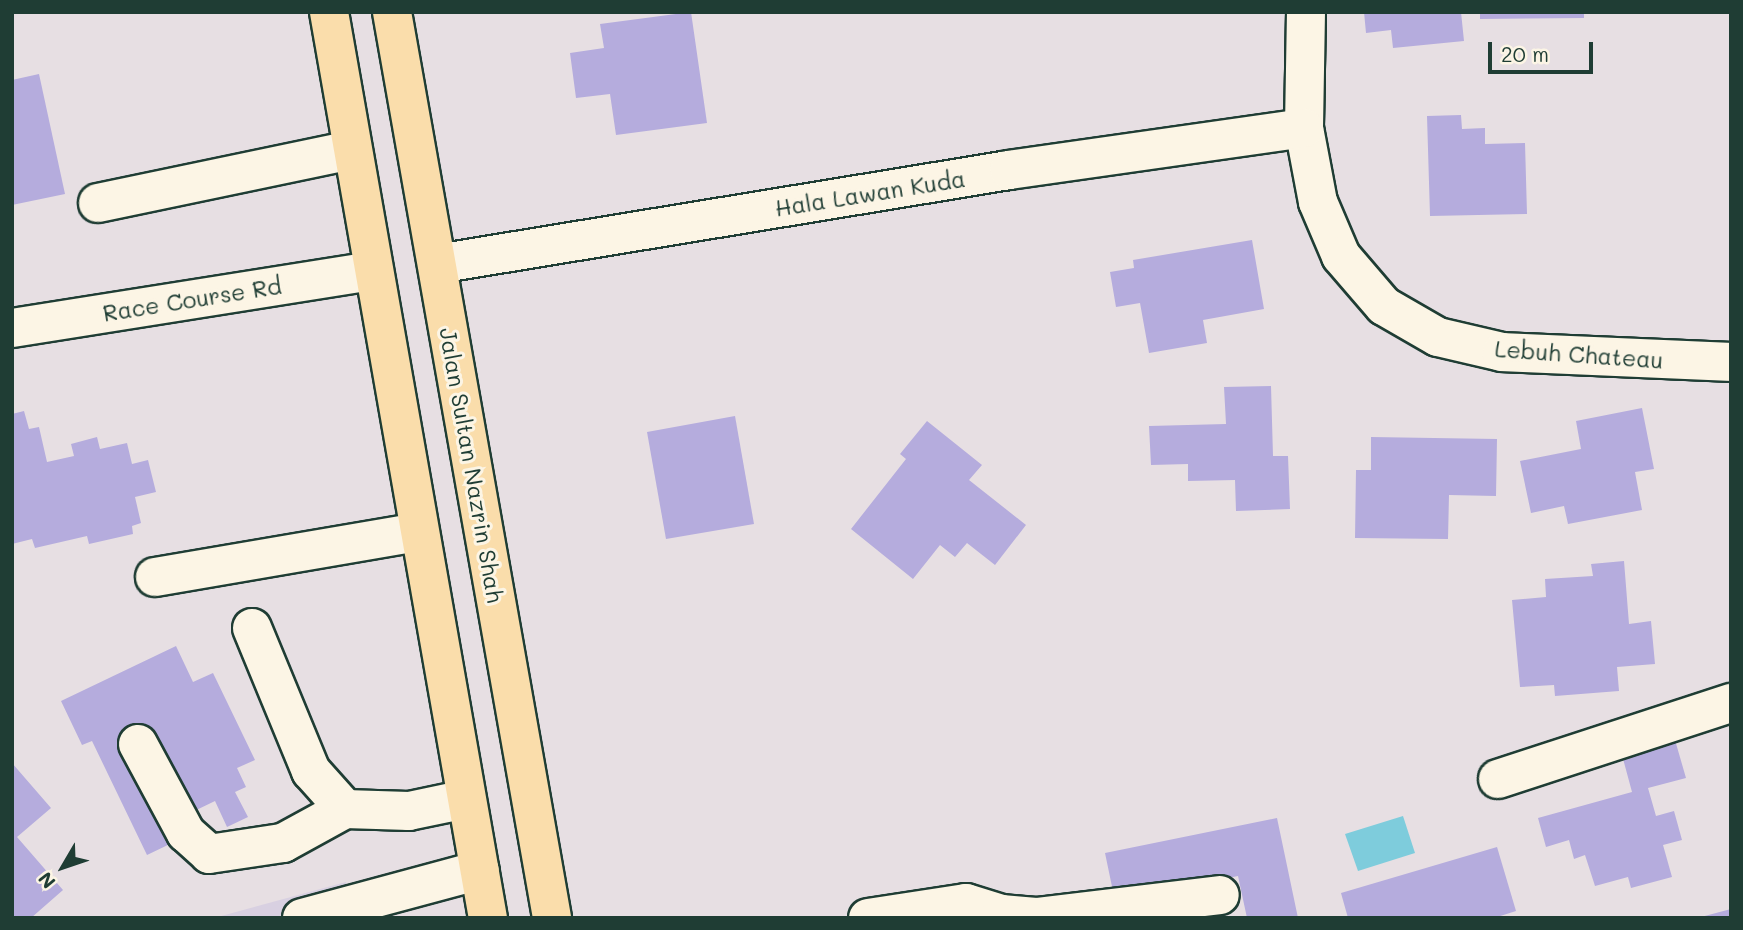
<!DOCTYPE html>
<style>
body{margin:0}
#map{position:relative;width:1743px;height:930px;overflow:hidden;background:#e7dfe3;font-family:Mali,sans-serif}
div>[style]{position:absolute}
.built>*{inset:0;background:#d8d0e1}
.water>*{inset:0;background:#7eccdc}
.building>*{inset:0;background:#b5acdd}
.roads{filter:drop-shadow(2px 0 #1f3d34) drop-shadow(-2px 0 #1f3d34) drop-shadow(0 2px #1f3d34) drop-shadow(0 -2px #1f3d34)}
.minor>*{height:38px;margin:-19px;padding:0 19px;transform-origin:19px;border-radius:19px;background:#fcf5e5}
.highway>*{height:38px;margin:-19px;padding:0 19px;transform-origin:19px;border-radius:19px;background:#faddab}
span{translate:-50% -50%;white-space:nowrap;text-align:center;line-height:1.15;-webkit-text-stroke:6px #fcf5e5;paint-order:stroke}
.street-label{font-size:23px;color:#1f3d34}
.frame{position:absolute;inset:0;border:14px solid #1f3d34;pointer-events:none}
.north{position:absolute;left:28px;top:832px;width:70px;height:70px;-webkit-text-stroke:5px #fcf5e5;paint-order:stroke;rotate:231deg;font-size:19px;font-weight:700;line-height:28px;text-align:center;color:#1f3d34}
.north::after{content:'';display:block;margin:auto;width:24px;height:32px;background:#1f3d34;clip-path:polygon(50% 0,100% 100%,50% 72%,0 100%)}
.scale{position:absolute;left:1488px;top:42px;width:105px;height:32px;box-sizing:border-box;border:4px solid #1f3d34;border-top:0;padding-left:9px;font-size:21px;line-height:24px;white-space:nowrap;color:#1f3d34;-webkit-text-stroke:5px #fcf5e5;paint-order:stroke}
</style>
<div id="map">
<div class="built">
<div style="clip-path:polygon(346px 882px,353px 918px,214px 918px)"></div>
</div>
<div class="water">
<div style="clip-path:polygon(1403px 816px,1415px 853px,1358px 871px,1345px 834px)"></div>
</div>
<div class="building">
<div style="clip-path:polygon(691px 12px,707px 123px,616px 135px,610px 94px,576px 98px,570px 53px,604px 48px,600px 24px)"></div>
<div style="clip-path:polygon(1364px 12px,1461px 12px,1464px 41px,1393px 48px,1391px 30px,1366px 33px)"></div>
<div style="clip-path:polygon(1480px 12px,1584px 12px,1584px 18px,1480px 19px)"></div>
<div style="clip-path:polygon(39px 74px,65px 194px,12px 205px,12px 80px)"></div>
<div style="clip-path:polygon(1461px 115px,1462px 129px,1485px 128px,1485px 144px,1525px 143px,1527px 214px,1430px 216px,1427px 116px)"></div>
<div style="clip-path:polygon(1252px 240px,1264px 309px,1203px 320px,1207px 343px,1149px 353px,1140px 303px,1116px 307px,1110px 272px,1134px 268px,1133px 260px)"></div>
<div style="clip-path:polygon(1271px 386px,1273px 456px,1288px 456px,1290px 509px,1236px 511px,1235px 480px,1188px 481px,1188px 464px,1151px 465px,1149px 426px,1226px 424px,1224px 387px)"></div>
<div style="clip-path:polygon(1642px 408px,1654px 469px,1635px 472px,1642px 510px,1568px 524px,1564px 506px,1531px 513px,1520px 461px,1581px 449px,1576px 421px)"></div>
<div style="clip-path:polygon(24px 411px,29px 429px,39px 427px,47px 462px,74px 456px,71px 444px,97px 437px,100px 449px,127px 443px,132px 464px,148px 460px,156px 492px,135px 497px,141px 523px,132px 526px,133px 534px,89px 544px,87px 536px,35px 548px,32px 539px,12px 544px,12px 414px)"></div>
<div style="clip-path:polygon(735px 416px,754px 524px,666px 539px,647px 432px)"></div>
<div style="clip-path:polygon(927px 421px,982px 465px,969px 480px,1026px 525px,995px 565px,967px 543px,955px 557px,940px 545px,913px 579px,851px 529px,906px 459px,900px 454px)"></div>
<div style="clip-path:polygon(1371px 437px,1497px 439px,1496px 496px,1449px 495px,1448px 539px,1355px 538px,1356px 470px,1371px 470px)"></div>
<div style="clip-path:polygon(1624px 561px,1629px 624px,1651px 621px,1655px 664px,1617px 667px,1619px 691px,1555px 696px,1554px 685px,1520px 687px,1512px 600px,1546px 597px,1545px 579px,1593px 576px,1591px 564px)"></div>
<div style="clip-path:polygon(176px 646px,193px 682px,213px 673px,255px 760px,237px 768px,246px 787px,235px 792px,248px 817px,227px 827px,215px 801px,186px 815px,172px 843px,147px 855px,92px 741px,82px 745px,61px 701px)"></div>
<div style="clip-path:polygon(1675px 740px,1686px 778px,1648px 788px,1656px 816px,1674px 811px,1682px 840px,1663px 845px,1672px 877px,1631px 888px,1628px 877px,1595px 886px,1585px 855px,1574px 859px,1569px 840px,1546px 847px,1538px 818px,1632px 792px,1622px 755px)"></div>
<div style="clip-path:polygon(12px 763px,51px 808px,17px 837px,63px 890px,31px 918px,12px 918px)"></div>
<div style="clip-path:polygon(1277px 818px,1298px 918px,1247px 918px,1238px 876px,1115px 901px,1105px 853px)"></div>
<div style="clip-path:polygon(1497px 847px,1516px 911px,1494px 918px,1348px 918px,1341px 893px)"></div>
<div style="clip-path:polygon(1731px 909px,1731px 918px,1702px 918px,1701px 917px)"></div>
</div>
<div class="roads">
<div class="minor">
<div style="left:1306px;top:12px;width:116px;rotate:91deg"></div>
<div style="left:1304px;top:128px;width:75px;rotate:79.3deg"></div>
<div style="left:1318px;top:202px;width:59px;rotate:66.9deg"></div>
<div style="left:1341px;top:256px;width:66px;rotate:49.3deg"></div>
<div style="left:1384px;top:306px;width:62px;rotate:29.9deg"></div>
<div style="left:1438px;top:337px;width:66px;rotate:13.2deg"></div>
<div style="left:1502px;top:352px;width:229px;rotate:2.5deg"></div>
<div style="left:98px;top:203px;width:259px;rotate:-11.8deg"></div>
<div style="left:437px;top:264px;width:580px;rotate:-9.33deg"></div>
<div style="left:1009px;top:170px;width:298px;rotate:-8.1deg"></div>
<div style="left:12px;top:328px;width:363px;rotate:-9deg"></div>
<div style="left:155px;top:577px;width:268px;rotate:-9.7deg"></div>
<div style="left:252px;top:628px;width:155px;rotate:67.6deg"></div>
<div style="left:311px;top:771px;width:51px;rotate:48.2deg"></div>
<div style="left:345px;top:809px;width:64px;rotate:1.8deg"></div>
<div style="left:409px;top:811px;width:58px;rotate:-11.9deg"></div>
<div style="left:138px;top:744px;width:101px;rotate:61.7deg"></div>
<div style="left:186px;top:833px;width:31px;rotate:42deg"></div>
<div style="left:209px;top:854px;width:75px;rotate:-8.5deg"></div>
<div style="left:283px;top:843px;width:71px;rotate:-28.7deg"></div>
<div style="left:1498px;top:779px;width:245px;rotate:-18.1deg"></div>
<div style="left:302px;top:918px;width:184px;rotate:-15.1deg"></div>
<div style="left:868px;top:918px;width:99px;rotate:-8.7deg"></div>
<div style="left:966px;top:903px;width:37px;rotate:17deg"></div>
<div style="left:1001px;top:914px;width:35px;rotate:5deg"></div>
<div style="left:1036px;top:917px;width:185px;rotate:-6.8deg"></div>
</div>
<div class="highway">
<div style="left:329px;top:12px;width:920px;rotate:80.05deg"></div>
<div style="left:392px;top:12px;width:920px;rotate:79.98deg"></div>
</div>
</div>
<div class="street-label">
<span style="left:870px;top:193px;rotate:-9deg">Hala Lawan Kuda</span>
<span style="left:192px;top:299px;rotate:-9deg">Race Course Rd</span>
<span style="left:1579px;top:354px;rotate:4deg">Lebuh Chateau</span>
<span style="left:472px;top:465px;rotate:80deg">Jalan Sultan Nazrin Shah</span>
</div>
<div class="frame"></div>
<div class="north">N</div>
<div class="scale">20 m</div>
</div>
